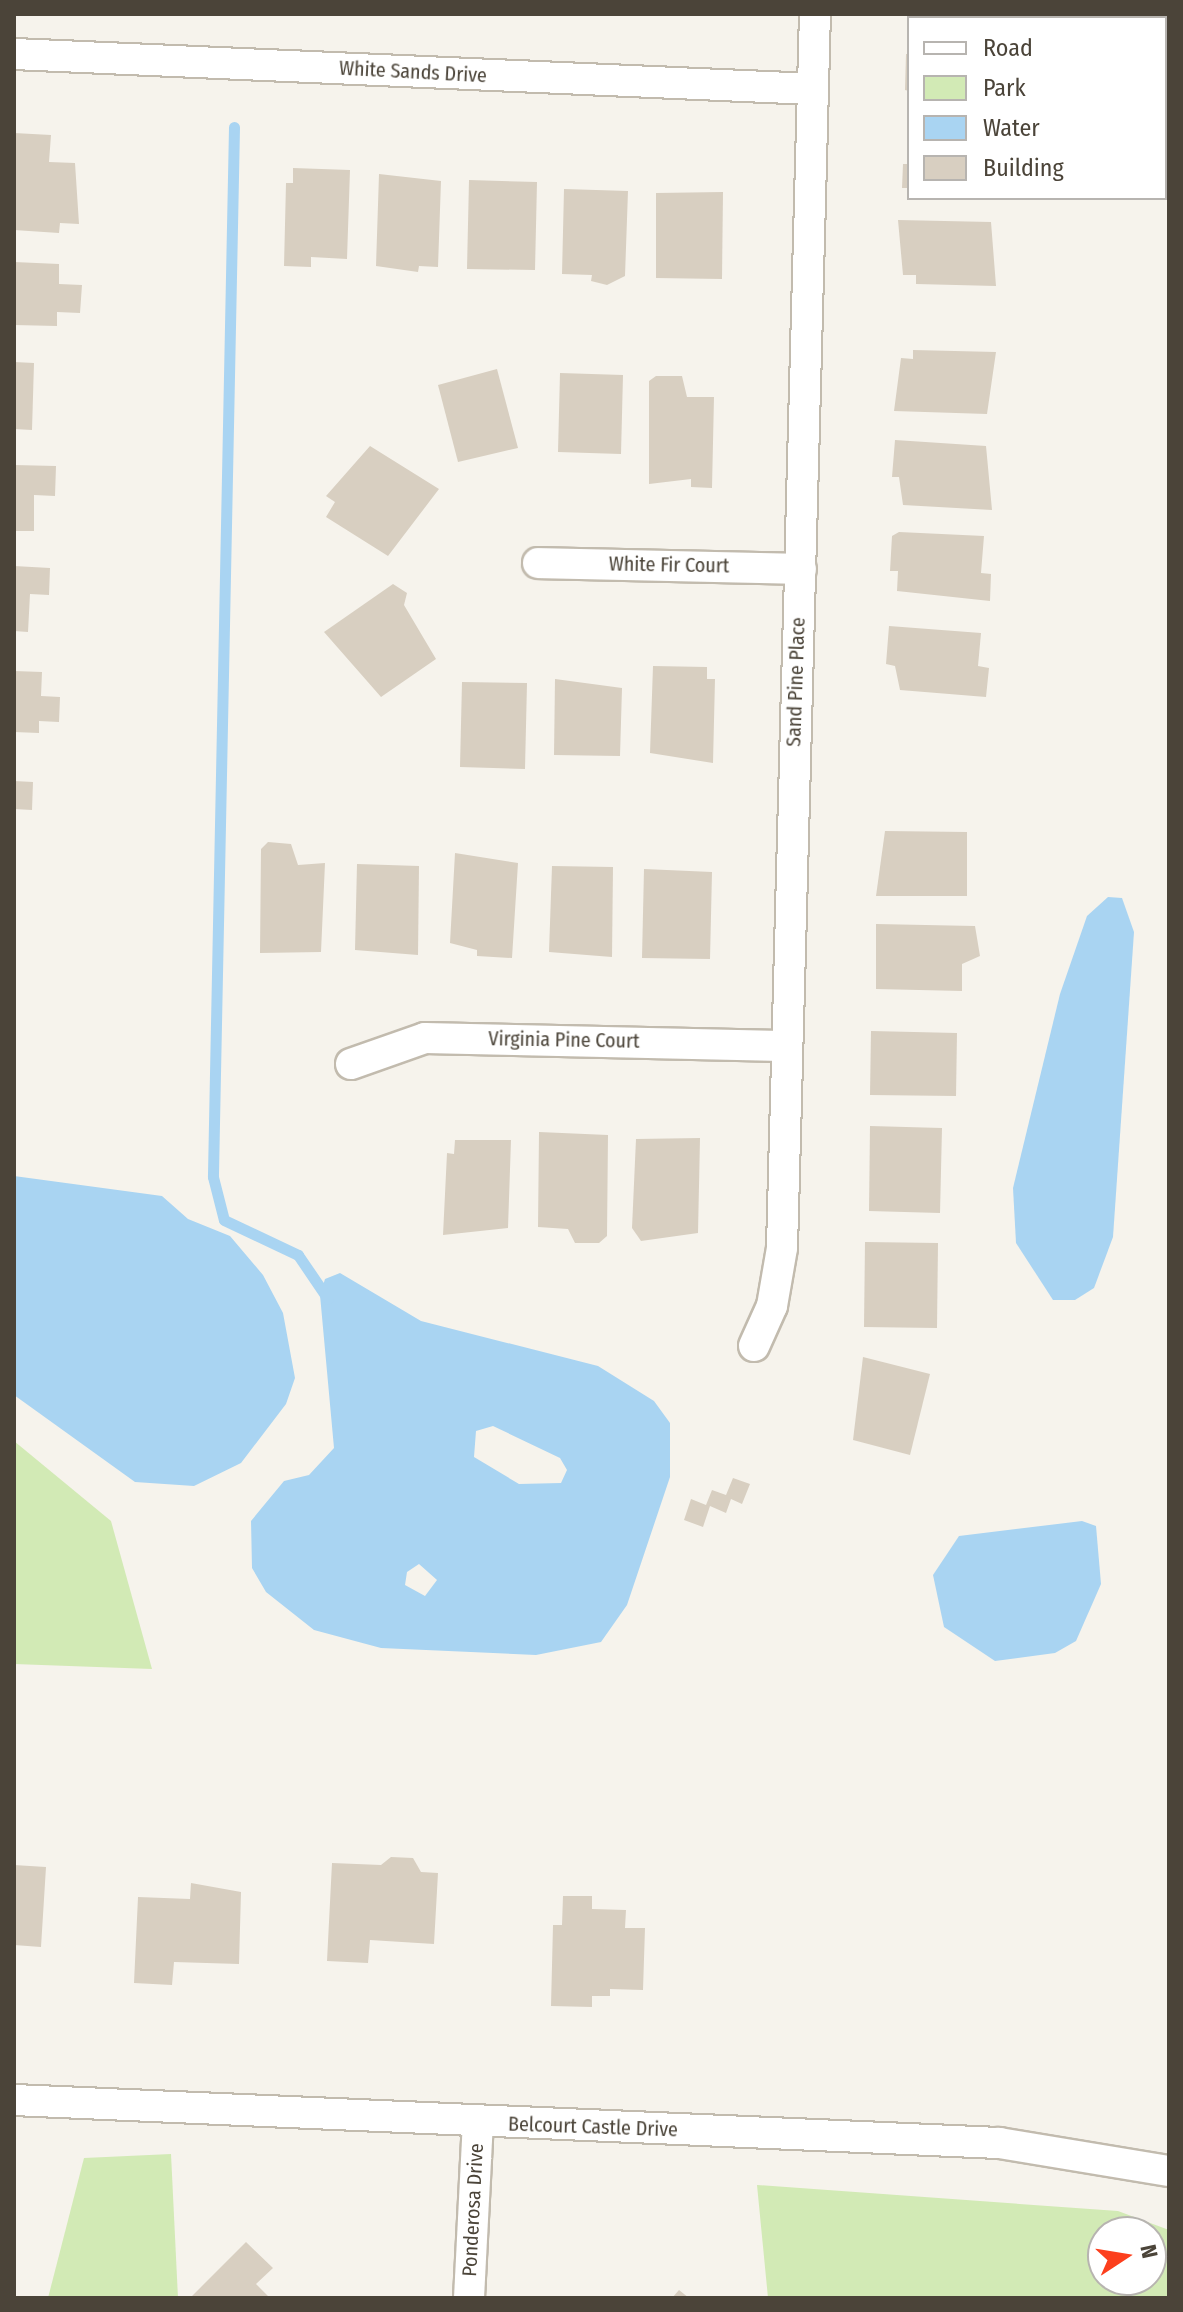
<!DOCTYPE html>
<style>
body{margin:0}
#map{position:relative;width:1183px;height:2312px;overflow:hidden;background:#f6f3ec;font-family:"Fira Sans Condensed",sans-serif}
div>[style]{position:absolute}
.green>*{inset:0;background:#d2eab5}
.water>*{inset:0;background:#a9d4f2}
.stream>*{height:11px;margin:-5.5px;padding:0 5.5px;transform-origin:5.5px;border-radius:5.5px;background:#a9d4f2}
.building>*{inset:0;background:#d8cfc1}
.roads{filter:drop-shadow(2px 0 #c2bbae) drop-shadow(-2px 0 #c2bbae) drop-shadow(0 2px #c2bbae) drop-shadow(0 -2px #c2bbae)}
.street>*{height:30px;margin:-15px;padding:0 15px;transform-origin:15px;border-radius:15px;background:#fff}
span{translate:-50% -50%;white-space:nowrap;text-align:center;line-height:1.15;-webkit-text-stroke:6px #fff;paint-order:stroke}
.street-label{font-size:20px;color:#4b4439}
.frame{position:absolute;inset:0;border:16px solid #4b4439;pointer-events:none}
.legend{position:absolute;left:907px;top:16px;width:260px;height:184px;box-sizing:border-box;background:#fff;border:2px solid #b7b4b0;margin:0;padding:10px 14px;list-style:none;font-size:24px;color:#4b4439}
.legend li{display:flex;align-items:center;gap:16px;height:40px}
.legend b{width:40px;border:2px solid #b7b4b0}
.north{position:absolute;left:1087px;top:2216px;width:80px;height:80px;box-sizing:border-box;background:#fff;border:2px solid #b7b4b0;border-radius:50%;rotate:78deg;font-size:22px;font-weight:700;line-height:32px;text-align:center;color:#4b4439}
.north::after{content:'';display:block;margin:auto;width:28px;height:36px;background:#fc3f1d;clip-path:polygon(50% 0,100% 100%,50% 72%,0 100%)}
</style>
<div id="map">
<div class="green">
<div style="clip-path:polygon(14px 1441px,111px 1521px,152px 1669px,14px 1664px)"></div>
<div style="clip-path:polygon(171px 2154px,178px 2298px,48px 2298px,84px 2158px)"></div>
<div style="clip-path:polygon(evenodd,757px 2185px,1118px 2211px,1169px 2230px,1169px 2298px,768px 2298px,757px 2185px,1103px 2232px,1151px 2232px,1151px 2280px,1103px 2280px,1103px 2232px)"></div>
</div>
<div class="water">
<div style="clip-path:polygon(1108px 897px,1122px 898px,1134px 932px,1113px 1237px,1094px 1288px,1075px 1300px,1053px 1300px,1016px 1243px,1013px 1188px,1060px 994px,1087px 916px)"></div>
<div style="clip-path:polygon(14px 1176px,162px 1196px,188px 1219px,230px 1236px,263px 1275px,283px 1313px,295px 1378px,286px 1404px,241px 1463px,194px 1486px,135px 1482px,14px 1395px)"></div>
<div style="clip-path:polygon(evenodd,340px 1273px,421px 1321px,598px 1366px,654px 1401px,670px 1423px,670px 1477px,627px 1605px,601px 1642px,536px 1655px,381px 1648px,314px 1630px,266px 1592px,252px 1568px,251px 1521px,284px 1481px,309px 1475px,334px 1448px,320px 1295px,325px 1279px,340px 1273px,493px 1426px,560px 1458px,567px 1470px,561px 1483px,519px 1484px,474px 1457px,476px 1431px,493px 1426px,340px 1273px,419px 1564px,437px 1580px,425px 1596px,405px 1585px,407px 1572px,419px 1564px)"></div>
<div style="clip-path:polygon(1082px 1521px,1096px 1526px,1101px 1584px,1076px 1641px,1055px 1653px,995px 1661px,944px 1627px,933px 1575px,959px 1536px)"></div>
</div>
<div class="stream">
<div style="left:234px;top:127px;width:1050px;rotate:91.15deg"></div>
<div style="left:213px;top:1177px;width:44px;rotate:75.7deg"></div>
<div style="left:224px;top:1220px;width:82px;rotate:25.3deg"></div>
<div style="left:298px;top:1255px;width:53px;rotate:55.7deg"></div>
</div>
<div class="building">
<div style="clip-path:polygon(906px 54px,909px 54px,909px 91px,905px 90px)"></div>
<div style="clip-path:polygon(14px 133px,51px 135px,49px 162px,75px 163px,79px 224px,60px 223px,59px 233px,14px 230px)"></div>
<div style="clip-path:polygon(903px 164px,909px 164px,909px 188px,902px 188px)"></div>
<div style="clip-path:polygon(293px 168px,350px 170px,347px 259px,311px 257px,311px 267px,284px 266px,286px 183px,293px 183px)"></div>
<div style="clip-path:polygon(379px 174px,441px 181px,438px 267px,419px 266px,418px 272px,376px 266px)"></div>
<div style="clip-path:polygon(469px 180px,537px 182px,535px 270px,467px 269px)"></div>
<div style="clip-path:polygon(564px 189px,628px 191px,625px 276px,607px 285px,591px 281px,592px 275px,562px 274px)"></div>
<div style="clip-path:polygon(723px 192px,722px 279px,656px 278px,656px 193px)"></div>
<div style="clip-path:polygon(898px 220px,991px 222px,996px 286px,916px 284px,916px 275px,903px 275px)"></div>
<div style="clip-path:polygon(14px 262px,59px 264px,59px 284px,82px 285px,80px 313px,57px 312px,57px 326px,14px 325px)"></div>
<div style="clip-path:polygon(913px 350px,996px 352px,987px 414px,894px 411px,901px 358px,913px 359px)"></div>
<div style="clip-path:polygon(14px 362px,34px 363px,32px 430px,14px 429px)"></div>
<div style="clip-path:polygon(497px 369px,518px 448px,458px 462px,438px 385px)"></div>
<div style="clip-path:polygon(560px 373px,623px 375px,621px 454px,558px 452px)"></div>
<div style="clip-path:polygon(656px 376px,682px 376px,687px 397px,714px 397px,712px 488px,691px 487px,691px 479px,649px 484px,649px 381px)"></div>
<div style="clip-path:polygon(895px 440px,986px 446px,992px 510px,903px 505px,899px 477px,892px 477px)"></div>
<div style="clip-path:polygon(370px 446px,439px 489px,388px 556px,326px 517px,335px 502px,326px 496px)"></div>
<div style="clip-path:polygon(14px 465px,56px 466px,55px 496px,34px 495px,34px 531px,14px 531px)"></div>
<div style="clip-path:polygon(899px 532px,984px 536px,981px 573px,991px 574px,990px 601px,897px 591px,898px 571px,890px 571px,892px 536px)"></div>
<div style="clip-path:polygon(14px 566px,50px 568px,49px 595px,30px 594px,28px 632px,14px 631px)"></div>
<div style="clip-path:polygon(393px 584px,407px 593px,404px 605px,436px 659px,381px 697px,324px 632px)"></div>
<div style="clip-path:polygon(889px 626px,981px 633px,978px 666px,989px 668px,986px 697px,900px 690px,895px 666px,886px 664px)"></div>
<div style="clip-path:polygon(653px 666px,707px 667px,707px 679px,715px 679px,713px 763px,650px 753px)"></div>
<div style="clip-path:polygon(14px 671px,42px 672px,41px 696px,60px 697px,59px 722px,39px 721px,39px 733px,14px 732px)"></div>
<div style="clip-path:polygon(555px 679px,622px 688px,620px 756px,554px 755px)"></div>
<div style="clip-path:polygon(462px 682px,527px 683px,525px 769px,460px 767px)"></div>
<div style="clip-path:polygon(14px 781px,33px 782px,32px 810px,14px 809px)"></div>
<div style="clip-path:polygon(885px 831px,967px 832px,967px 896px,876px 896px)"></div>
<div style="clip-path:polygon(268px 842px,291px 844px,298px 865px,325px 863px,321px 952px,260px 953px,261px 849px)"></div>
<div style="clip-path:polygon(455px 853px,518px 863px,512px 958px,477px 956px,477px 950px,450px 943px)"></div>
<div style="clip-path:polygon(357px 864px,419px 866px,418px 955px,355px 950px)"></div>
<div style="clip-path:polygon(552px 866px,613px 867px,612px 957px,549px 952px)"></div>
<div style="clip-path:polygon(644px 869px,712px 872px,710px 959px,642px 958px)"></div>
<div style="clip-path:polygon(876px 924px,975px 926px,980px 956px,962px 964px,962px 991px,876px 989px)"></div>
<div style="clip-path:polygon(871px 1031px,957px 1033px,956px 1096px,870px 1095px)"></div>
<div style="clip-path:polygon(870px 1126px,942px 1128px,940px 1213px,869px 1211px)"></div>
<div style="clip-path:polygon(539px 1132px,608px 1135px,607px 1236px,599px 1243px,575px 1243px,568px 1229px,538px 1227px)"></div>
<div style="clip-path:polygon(700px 1138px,698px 1233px,641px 1241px,632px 1228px,636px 1139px)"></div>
<div style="clip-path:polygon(455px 1140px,511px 1140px,508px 1228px,443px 1235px,447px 1153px,454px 1154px)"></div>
<div style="clip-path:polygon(865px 1242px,938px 1243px,937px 1328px,864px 1327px)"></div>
<div style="clip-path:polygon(863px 1357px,930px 1374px,910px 1455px,853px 1440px)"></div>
<div style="clip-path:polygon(733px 1478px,750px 1484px,742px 1504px,731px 1499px,726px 1513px,710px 1506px,703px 1527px,684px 1520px,691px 1499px,706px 1505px,712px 1490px,726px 1495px)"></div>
<div style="clip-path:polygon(391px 1857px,413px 1858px,421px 1872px,438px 1873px,434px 1944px,370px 1940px,368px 1963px,327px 1961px,332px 1863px,381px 1865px)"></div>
<div style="clip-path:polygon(14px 1865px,46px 1867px,41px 1947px,14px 1945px)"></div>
<div style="clip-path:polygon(191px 1883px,241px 1892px,239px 1964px,174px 1962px,172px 1985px,134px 1983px,138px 1897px,190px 1899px)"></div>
<div style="clip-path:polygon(563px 1896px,592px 1896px,592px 1909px,626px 1910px,625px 1928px,645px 1928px,643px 1990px,610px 1989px,610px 1996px,592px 1996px,592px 2007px,551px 2006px,553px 1925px,562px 1925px)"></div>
<div style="clip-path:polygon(246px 2242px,273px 2268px,256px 2284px,270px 2298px,190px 2298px)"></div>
<div style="clip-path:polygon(679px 2290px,689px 2298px,672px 2298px)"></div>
</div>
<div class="roads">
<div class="street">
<div style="left:14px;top:54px;width:800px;rotate:2.51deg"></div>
<div style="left:538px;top:563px;width:263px;rotate:1.3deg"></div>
<div style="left:351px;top:1064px;width:78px;rotate:-19.4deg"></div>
<div style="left:425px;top:1038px;width:357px;rotate:1.3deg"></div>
<div style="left:754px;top:1346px;width:44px;rotate:-65.8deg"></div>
<div style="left:772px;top:1306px;width:59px;rotate:-80.2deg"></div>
<div style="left:782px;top:1248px;width:1234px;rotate:-88.47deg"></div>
<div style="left:14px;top:2100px;width:986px;rotate:2.5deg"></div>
<div style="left:999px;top:2143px;width:172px;rotate:9.4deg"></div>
<div style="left:469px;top:2298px;width:175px;rotate:-87.1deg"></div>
</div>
</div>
<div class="street-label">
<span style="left:413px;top:72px;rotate:3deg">White Sands Drive</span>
<span style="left:669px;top:565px;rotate:1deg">White Fir Court</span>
<span style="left:796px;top:682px;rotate:-88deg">Sand Pine Place</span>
<span style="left:564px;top:1040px;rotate:1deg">Virginia Pine Court</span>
<span style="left:593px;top:2127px;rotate:2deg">Belcourt Castle Drive</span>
<span style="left:473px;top:2210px;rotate:-87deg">Ponderosa Drive</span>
</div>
<div class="frame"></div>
<ul class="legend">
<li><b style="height:10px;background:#fff"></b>Road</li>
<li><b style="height:22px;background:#d2eab5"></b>Park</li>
<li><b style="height:22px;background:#a9d4f2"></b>Water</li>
<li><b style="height:22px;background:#d8cfc1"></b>Building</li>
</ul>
<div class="north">N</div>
</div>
